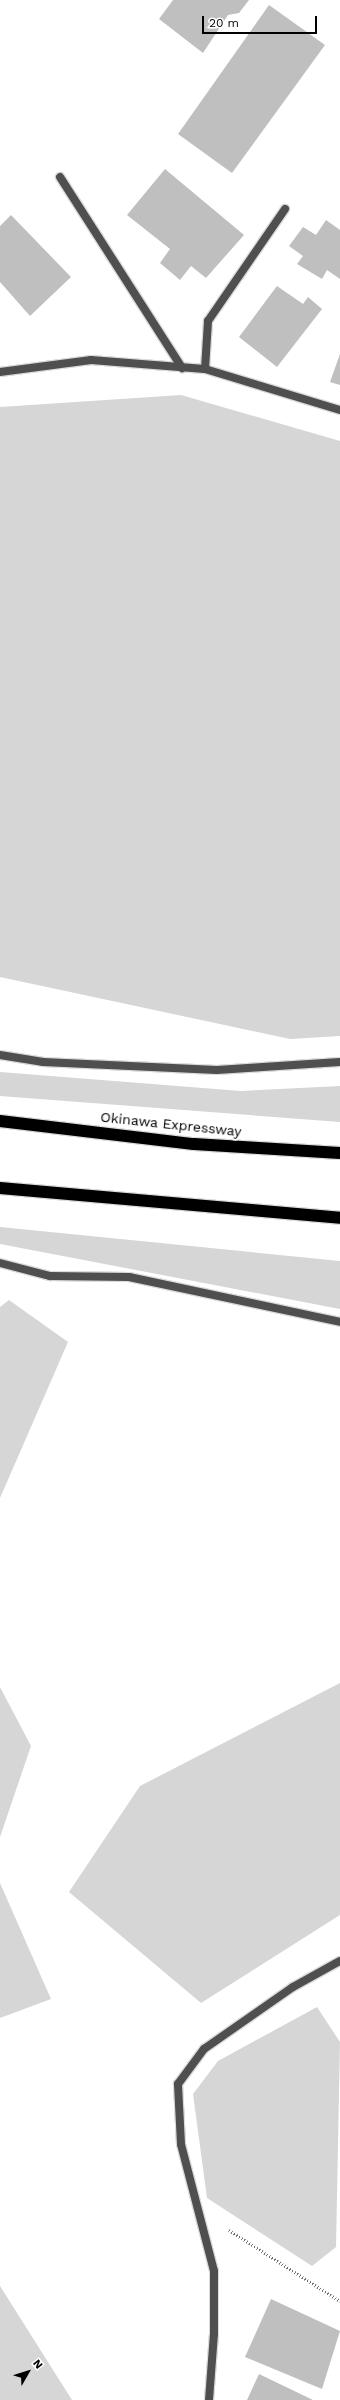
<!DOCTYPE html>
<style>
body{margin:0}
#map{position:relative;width:340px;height:2400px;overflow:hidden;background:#fff;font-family:"Work Sans",sans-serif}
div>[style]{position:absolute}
.green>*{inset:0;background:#d6d6d6}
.building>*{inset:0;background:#bfbfbf}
.path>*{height:2.5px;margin-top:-1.25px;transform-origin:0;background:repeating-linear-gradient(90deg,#717171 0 1px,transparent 0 3px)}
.roads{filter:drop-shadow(1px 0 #dbdbdb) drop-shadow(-1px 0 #dbdbdb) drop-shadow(0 1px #dbdbdb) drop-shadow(0 -1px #dbdbdb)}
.minor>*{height:8px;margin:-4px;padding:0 4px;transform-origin:4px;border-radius:4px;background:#4f4f4f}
.motorway>*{height:12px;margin:-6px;padding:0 6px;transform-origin:6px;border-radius:6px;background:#000}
span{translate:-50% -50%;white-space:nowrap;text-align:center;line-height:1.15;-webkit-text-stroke:3.5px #fff;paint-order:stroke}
.street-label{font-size:14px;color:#000}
.north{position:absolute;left:8px;top:2352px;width:40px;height:40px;-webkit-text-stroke:3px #fff;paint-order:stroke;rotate:51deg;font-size:11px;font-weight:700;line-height:16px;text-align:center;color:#000}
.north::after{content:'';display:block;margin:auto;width:14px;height:18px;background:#000;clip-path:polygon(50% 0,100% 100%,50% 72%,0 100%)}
.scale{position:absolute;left:202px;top:16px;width:115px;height:18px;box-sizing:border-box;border:2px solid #000;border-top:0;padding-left:5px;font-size:12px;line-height:14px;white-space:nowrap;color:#000;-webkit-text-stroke:3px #fff;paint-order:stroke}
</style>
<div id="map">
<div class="green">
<div style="clip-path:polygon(181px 395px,340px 441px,340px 1036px,290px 1039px,0 977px,0 407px)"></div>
<div style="clip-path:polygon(0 1072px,241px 1091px,340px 1086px,340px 1122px,0 1096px)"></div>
<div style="clip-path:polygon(0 1227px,340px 1261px,340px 1309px,0 1244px)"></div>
<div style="clip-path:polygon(9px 1300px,68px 1342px,0 1498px,0 1307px)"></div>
<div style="clip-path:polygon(340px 1683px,340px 1915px,201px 2003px,69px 1892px,140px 1786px)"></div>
<div style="clip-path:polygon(0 1687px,31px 1746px,0 1837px)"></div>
<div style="clip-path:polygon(0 1883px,51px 1999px,0 2018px)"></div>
<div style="clip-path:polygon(317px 2007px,340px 2042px,336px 2247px,312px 2266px,207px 2198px,193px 2094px,218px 2061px)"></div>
<div style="clip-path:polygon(0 2286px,72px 2400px,0 2400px)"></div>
</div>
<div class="building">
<div style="clip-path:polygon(173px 0,249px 0,239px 13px,228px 15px,203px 53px,159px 19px)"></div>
<div style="clip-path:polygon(269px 5px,325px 45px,232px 173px,178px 134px)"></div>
<div style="clip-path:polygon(165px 169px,244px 235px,206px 278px,191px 266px,180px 280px,160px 263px,170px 249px,127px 215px)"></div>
<div style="clip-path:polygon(11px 215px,71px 277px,30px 316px,0 282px,0 226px)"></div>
<div style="clip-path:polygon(326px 220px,340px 230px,340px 279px,327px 270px,322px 279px,297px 264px,303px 256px,289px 246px,303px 227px,316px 235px)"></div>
<div style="clip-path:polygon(277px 286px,303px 304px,308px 297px,322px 309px,277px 367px,239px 337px)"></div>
<div style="clip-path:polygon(340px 354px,340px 385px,330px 382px)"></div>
<div style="clip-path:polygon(271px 2299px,340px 2331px,322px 2389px,245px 2357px)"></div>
<div style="clip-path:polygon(259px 2374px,313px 2400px,247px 2400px)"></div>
</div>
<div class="path">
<div style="left:229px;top:2230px;width:132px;rotate:32.6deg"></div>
</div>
<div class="roads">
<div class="minor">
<div style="left:60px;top:177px;width:227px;rotate:57.4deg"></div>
<div style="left:205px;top:369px;width:48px;rotate:-86.4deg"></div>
<div style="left:208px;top:321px;width:136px;rotate:-55.5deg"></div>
<div style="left:0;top:372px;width:92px;rotate:-7.5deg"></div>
<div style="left:91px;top:360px;width:114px;rotate:4.5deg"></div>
<div style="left:205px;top:369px;width:141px;rotate:16.9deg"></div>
<div style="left:0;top:1055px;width:44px;rotate:9.2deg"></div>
<div style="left:43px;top:1062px;width:174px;rotate:2.6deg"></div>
<div style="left:217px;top:1070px;width:123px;rotate:-3.7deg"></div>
<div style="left:0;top:1263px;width:52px;rotate:14.6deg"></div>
<div style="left:50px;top:1276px;width:79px;rotate:0.7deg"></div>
<div style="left:129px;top:1277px;width:216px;rotate:12deg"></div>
<div style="left:209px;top:2400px;width:66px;rotate:-85.7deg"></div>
<div style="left:214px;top:2334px;width:63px;rotate:-90deg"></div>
<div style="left:214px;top:2271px;width:131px;rotate:-104.6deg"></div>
<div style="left:181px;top:2144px;width:60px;rotate:-92.9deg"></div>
<div style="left:178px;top:2084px;width:44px;rotate:-53.4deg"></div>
<div style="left:204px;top:2049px;width:108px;rotate:-34.9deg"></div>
<div style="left:293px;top:1987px;width:54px;rotate:-29deg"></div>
</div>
<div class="motorway">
<div style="left:0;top:1121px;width:195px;rotate:6.8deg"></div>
<div style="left:194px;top:1144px;width:146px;rotate:3.5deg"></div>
<div style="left:0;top:1188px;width:341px;rotate:5deg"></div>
</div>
</div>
<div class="street-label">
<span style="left:171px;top:1124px;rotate:6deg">Okinawa Expressway</span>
</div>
<div class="north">N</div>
<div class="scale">20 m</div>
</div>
